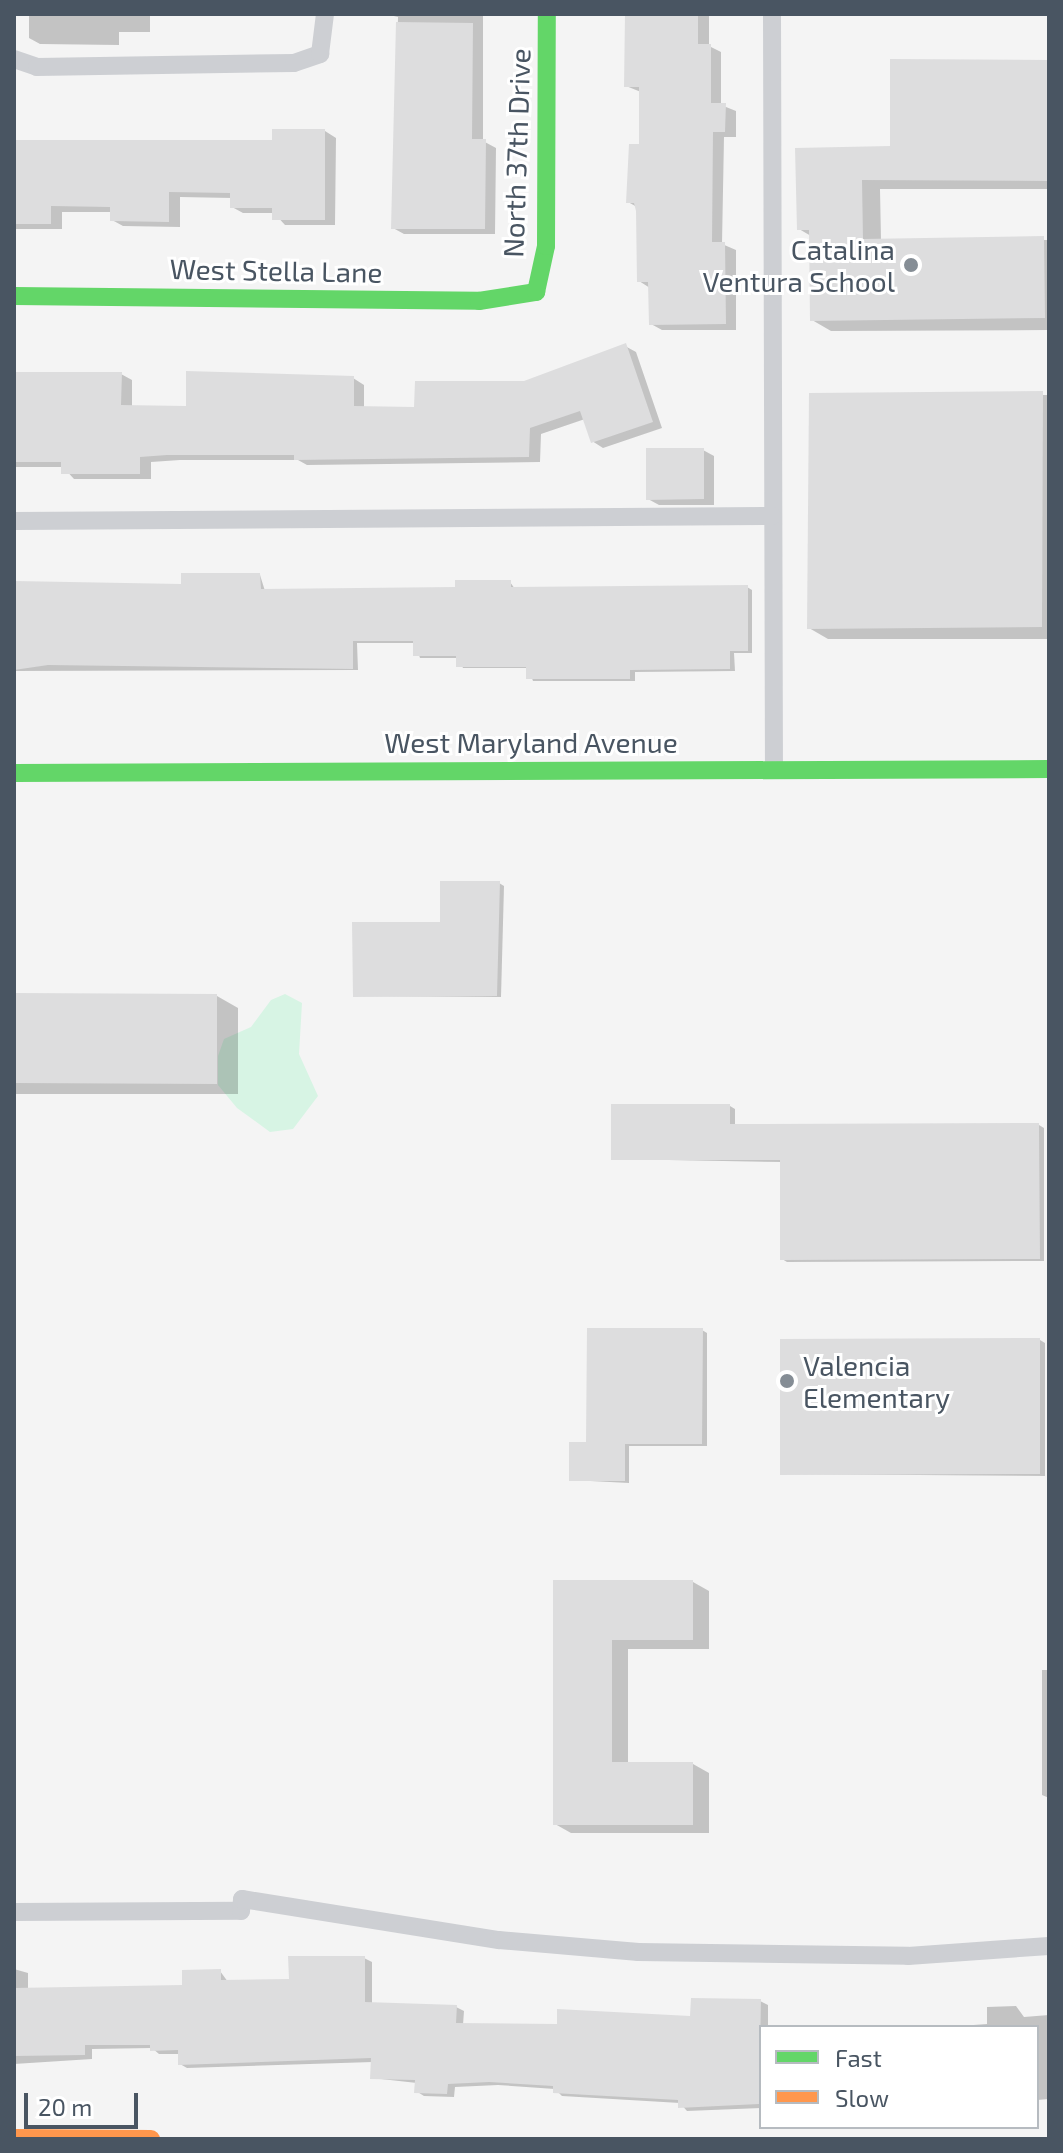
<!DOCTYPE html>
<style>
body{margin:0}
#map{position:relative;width:1063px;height:2153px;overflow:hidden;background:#f4f4f4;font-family:"Exo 2",sans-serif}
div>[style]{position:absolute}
.green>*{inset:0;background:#d7f4e4}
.shadow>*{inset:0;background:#0003}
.building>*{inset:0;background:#ddddde}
.lane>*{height:18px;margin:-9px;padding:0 9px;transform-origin:9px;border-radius:9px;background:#cdcfd3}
.fast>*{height:18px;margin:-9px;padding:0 9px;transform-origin:9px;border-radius:9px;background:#63d668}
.slow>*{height:18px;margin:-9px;padding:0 9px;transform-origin:9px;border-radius:9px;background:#ff974d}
.dots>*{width:22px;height:22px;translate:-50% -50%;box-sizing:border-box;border:4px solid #fff;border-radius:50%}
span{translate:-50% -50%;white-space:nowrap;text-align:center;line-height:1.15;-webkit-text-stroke:6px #fff;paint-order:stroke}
.street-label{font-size:28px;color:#495562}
.poi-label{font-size:28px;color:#495562}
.right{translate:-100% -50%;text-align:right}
.left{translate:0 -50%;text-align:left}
.frame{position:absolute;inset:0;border:16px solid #495562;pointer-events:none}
.legend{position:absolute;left:759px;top:2025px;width:280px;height:104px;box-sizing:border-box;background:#fff;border:2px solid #b6bbc0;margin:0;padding:10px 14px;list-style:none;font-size:24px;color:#495562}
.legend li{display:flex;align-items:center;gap:16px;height:40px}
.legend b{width:40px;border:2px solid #b6bbc0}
.scale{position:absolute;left:24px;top:2093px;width:114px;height:36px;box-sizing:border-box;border:4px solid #495562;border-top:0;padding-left:10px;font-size:24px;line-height:28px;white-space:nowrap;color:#495562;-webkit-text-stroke:6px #fff;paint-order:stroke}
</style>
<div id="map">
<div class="green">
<div style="clip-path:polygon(285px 994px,302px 1003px,299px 1054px,318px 1096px,293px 1129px,270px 1132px,237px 1108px,218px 1085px,218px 1056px,224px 1039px,251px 1027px,271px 1000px)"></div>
</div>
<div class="shadow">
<div style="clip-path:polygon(29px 14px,150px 14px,150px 32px,119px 32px,119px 45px,40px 44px,29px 38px)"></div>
<div style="clip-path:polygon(385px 14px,483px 14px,483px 141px,496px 148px,495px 234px,404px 234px,393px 228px,398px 17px)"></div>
<div style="clip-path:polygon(627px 14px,709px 14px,709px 46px,721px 52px,721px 105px,736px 111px,736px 137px,724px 137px,722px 244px,736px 250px,736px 330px,662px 330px,651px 324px,650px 288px,639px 281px,637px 207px,628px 202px,641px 146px,641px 92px,626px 86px)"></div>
<div style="clip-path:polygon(1049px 62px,1049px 189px,880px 189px,881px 240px,1049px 240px,1049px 330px,831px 331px,812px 320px,811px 236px,799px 229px,892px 148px)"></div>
<div style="clip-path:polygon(325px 131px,336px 138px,335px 225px,285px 225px,274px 213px,243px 213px,232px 207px,232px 198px,180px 197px,180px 227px,123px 226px,112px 220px,112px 212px,62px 212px,62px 229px,14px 229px,14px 141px,274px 142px)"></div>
<div style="clip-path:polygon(625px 346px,636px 352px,662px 428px,603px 448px,592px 441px,585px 419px,541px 434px,540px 462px,307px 465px,298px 460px,180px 460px,151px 462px,151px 479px,74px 479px,63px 467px,14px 467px,14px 374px,121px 374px,132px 380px,132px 407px,188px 408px,353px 378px,364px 385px,364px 408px,416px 409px,524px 383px)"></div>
<div style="clip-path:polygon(811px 395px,1049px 395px,1049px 639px,828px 639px,809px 628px)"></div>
<div style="clip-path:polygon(703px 450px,714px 456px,714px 505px,659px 505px,648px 499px)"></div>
<div style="clip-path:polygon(260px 575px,265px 591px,457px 589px,510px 582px,515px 589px,747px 587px,752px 590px,752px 653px,734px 653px,735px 671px,635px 672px,635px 681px,533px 681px,528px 668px,463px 668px,458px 658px,420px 658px,415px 643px,357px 643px,358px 670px,14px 671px,14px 583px,183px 586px)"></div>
<div style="clip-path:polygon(499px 883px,504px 886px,501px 997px,355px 996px)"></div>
<div style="clip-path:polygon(14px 995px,217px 996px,238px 1008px,238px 1094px,14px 1094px)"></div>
<div style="clip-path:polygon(730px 1106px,735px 1109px,735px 1126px,1039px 1125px,1044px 1128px,1044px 1261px,787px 1262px,782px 1259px,782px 1162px,613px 1159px)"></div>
<div style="clip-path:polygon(702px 1330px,707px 1333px,707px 1446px,629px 1446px,629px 1483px,571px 1480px,588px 1444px)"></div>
<div style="clip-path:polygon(1040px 1340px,1045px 1343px,1045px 1476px,782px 1474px)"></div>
<div style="clip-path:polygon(555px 1582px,693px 1582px,709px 1591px,709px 1649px,628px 1649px,628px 1764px,693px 1764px,709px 1773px,709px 1833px,571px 1833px,555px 1824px)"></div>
<div style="clip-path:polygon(1042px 1670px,1049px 1670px,1049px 1855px,1049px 1798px,1042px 1795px)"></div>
<div style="clip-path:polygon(364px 1958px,372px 1962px,372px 2004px,456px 2007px,464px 2011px,463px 2025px,559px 2026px,692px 2018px,760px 2001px,768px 2005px,768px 2027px,761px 2027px,761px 2108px,687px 2111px,680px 2103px,562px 2096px,555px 2089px,498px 2085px,455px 2087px,454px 2097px,424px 2096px,416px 2091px,417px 2083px,372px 2078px,373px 2062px,187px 2068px,180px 2064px,180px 2054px,159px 2054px,152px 2048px,92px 2049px,92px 2059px,14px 2064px,14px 1969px,28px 1973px,28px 1990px,184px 1987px,220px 1971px,228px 1982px,291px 1981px)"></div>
<div style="clip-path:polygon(1016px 2006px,1024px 2017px,1049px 2015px,1049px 2099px,1037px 2100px,1037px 2027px,946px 2027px,987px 2024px,987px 2007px)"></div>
</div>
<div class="building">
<div style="clip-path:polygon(625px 14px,698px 14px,698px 44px,711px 44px,711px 103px,726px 103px,725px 132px,713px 132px,712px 242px,725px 242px,726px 324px,649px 325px,648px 282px,637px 282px,636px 211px,634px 203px,626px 203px,629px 144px,639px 144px,639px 87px,624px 87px)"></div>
<div style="clip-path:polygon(396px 22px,473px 23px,472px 139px,486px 139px,485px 229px,391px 229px)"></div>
<div style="clip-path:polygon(890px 59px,1049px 60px,1049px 181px,862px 180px,863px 239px,1044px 236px,1045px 318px,810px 321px,809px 230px,797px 230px,795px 148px,890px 146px)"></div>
<div style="clip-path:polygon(272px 129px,325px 129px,325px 220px,272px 220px,272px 208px,230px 208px,230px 193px,169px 192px,169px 222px,110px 221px,110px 207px,51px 206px,51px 224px,14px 224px,14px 140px,272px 140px)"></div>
<div style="clip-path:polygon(626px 343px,653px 422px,591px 443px,580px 411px,530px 428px,529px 457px,294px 460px,294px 455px,167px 455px,140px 457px,140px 474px,61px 474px,61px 462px,14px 462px,14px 372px,122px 372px,121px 405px,186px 406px,186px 371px,354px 376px,354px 406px,414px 407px,415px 381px,524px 381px)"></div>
<div style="clip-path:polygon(1043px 391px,1042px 627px,807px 629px,809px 393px)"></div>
<div style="clip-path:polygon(646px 448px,704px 448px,704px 499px,646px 500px)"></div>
<div style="clip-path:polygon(181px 573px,260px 573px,261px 589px,455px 587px,455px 580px,511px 580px,511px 587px,748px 585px,748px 651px,730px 651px,730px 669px,630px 670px,630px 679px,526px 679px,526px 667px,456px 667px,456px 656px,413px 656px,413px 641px,353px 641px,353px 669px,48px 665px,14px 670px,14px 581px,181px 584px)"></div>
<div style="clip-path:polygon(440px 881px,500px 881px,497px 996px,353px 997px,352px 922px,440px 922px)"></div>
<div style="clip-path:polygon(14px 993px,217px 994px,217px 1084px,14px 1083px)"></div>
<div style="clip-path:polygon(611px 1104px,730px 1104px,730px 1124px,1039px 1123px,1040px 1259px,780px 1260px,780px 1160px,611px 1160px)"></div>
<div style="clip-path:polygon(587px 1328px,703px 1328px,702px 1444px,625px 1444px,625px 1481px,569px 1481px,569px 1442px,586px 1442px)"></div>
<div style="clip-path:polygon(1040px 1338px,1040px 1474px,780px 1475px,780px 1339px)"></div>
<div style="clip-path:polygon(553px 1580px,693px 1580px,693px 1640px,612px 1640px,612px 1762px,693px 1762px,693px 1825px,553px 1825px)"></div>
<div style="clip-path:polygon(288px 1956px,365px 1956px,365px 2002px,457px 2005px,456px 2023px,557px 2024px,557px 2009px,690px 2016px,691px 1998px,761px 1999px,759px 2104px,678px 2108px,678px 2100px,553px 2093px,553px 2086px,489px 2082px,448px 2084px,447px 2094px,414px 2093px,415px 2080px,370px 2079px,371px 2058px,178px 2065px,178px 2050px,150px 2051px,150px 2045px,85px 2045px,85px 2055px,14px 2056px,14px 1988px,182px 1985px,182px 1970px,221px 1969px,221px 1980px,289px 1979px)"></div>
</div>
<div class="lane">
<div style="left:772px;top:14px;width:755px;rotate:89.85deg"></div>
<div style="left:14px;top:59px;width:24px;rotate:19deg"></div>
<div style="left:37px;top:67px;width:257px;rotate:-0.9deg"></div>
<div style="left:294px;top:63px;width:28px;rotate:-19deg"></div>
<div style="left:320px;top:54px;width:40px;rotate:-82.9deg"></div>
<div style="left:14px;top:521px;width:758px;rotate:-0.38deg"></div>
<div style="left:14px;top:1912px;width:227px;rotate:-0.3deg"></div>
<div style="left:241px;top:1911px;width:12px;rotate:-85deg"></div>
<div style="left:242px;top:1899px;width:260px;rotate:9.1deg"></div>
<div style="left:499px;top:1940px;width:140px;rotate:4.9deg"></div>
<div style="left:638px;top:1952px;width:270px;rotate:0.8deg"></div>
<div style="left:908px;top:1956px;width:141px;rotate:-4.1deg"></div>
</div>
<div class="fast">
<div style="left:14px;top:296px;width:465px;rotate:0.6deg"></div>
<div style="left:479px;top:301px;width:58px;rotate:-9deg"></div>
<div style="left:536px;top:292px;width:47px;rotate:-77.7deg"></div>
<div style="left:546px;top:246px;width:232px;rotate:-89.8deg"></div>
<div style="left:14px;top:773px;width:1035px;rotate:-0.22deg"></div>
</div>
<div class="slow">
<div style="left:14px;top:2138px;width:137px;rotate:0.4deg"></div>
</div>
<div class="dots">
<div style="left:911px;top:265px;background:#858d95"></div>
<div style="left:787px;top:1381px;background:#858d95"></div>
</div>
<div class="street-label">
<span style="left:516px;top:153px;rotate:-88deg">North 37th Drive</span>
<span style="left:276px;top:270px;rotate:1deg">West Stella Lane</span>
<span style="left:531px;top:742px">West Maryland Avenue</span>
</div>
<div class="poi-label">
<span class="right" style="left:895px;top:265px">Catalina<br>Ventura School</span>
<span class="left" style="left:803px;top:1381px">Valencia<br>Elementary</span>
</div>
<div class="frame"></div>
<ul class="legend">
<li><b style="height:10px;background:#63d668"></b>Fast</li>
<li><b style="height:10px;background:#ff974d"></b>Slow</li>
</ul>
<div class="scale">20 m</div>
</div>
